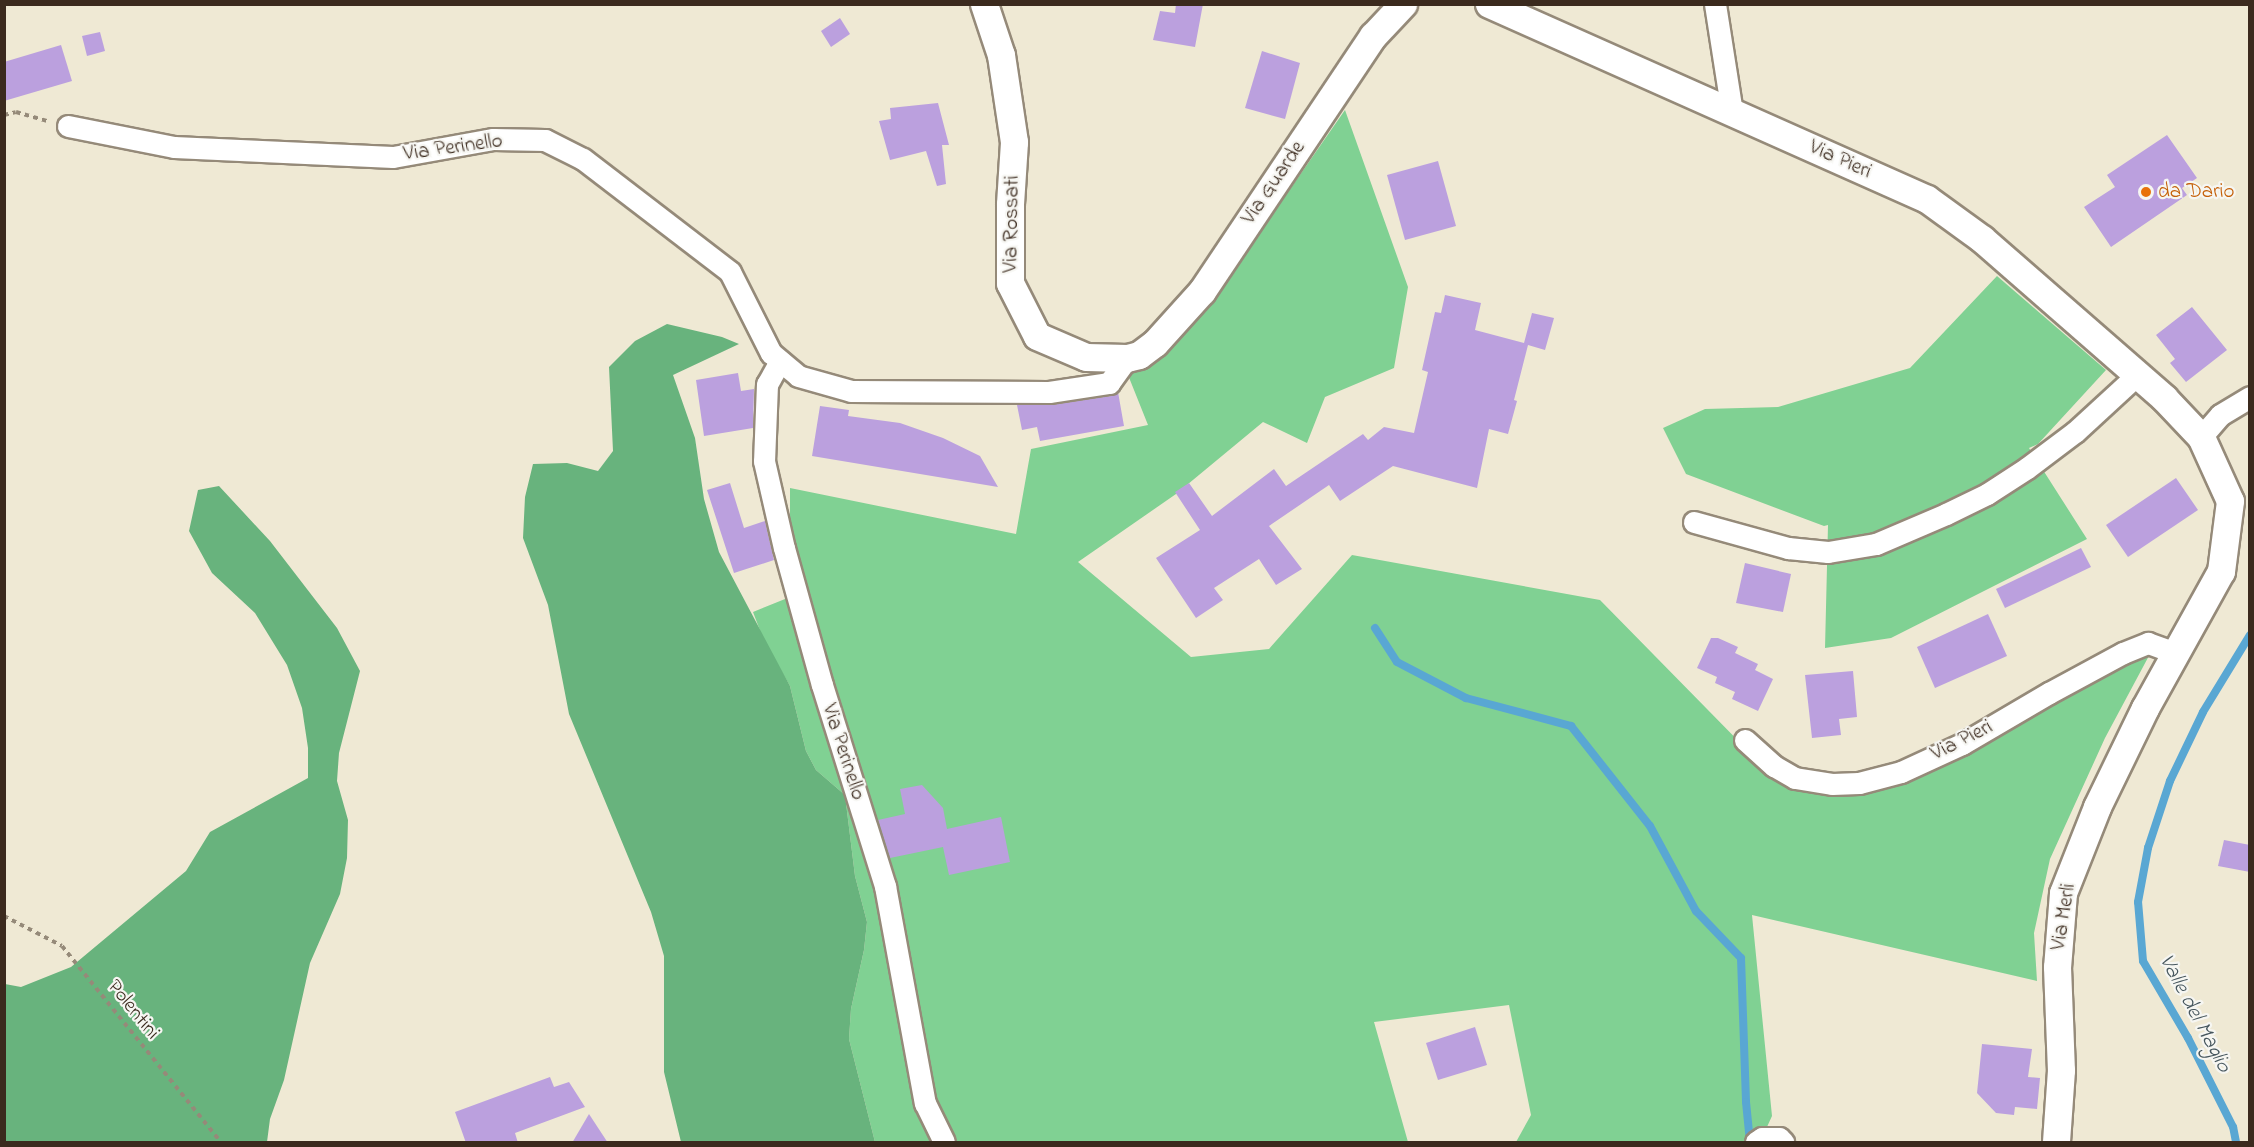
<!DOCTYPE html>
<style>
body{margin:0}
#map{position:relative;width:2254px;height:1147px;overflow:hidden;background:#efe9d4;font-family:"Indie Flower",sans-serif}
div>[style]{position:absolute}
.green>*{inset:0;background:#80d193}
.forest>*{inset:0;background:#68b37d}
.stream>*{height:8px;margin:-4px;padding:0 4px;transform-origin:4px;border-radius:4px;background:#59a7d3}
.building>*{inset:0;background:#bba0de}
.path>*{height:4px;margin-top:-2px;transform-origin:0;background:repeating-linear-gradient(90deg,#958a79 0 4.5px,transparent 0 9px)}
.roads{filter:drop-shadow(2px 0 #958a79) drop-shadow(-2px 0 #958a79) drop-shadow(0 2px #958a79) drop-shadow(0 -2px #958a79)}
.minor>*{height:21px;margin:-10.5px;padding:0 10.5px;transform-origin:10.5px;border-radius:10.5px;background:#fff}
.tertiary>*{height:27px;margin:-13.5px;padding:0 13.5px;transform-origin:13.5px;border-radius:13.5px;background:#fff}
.dots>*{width:16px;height:16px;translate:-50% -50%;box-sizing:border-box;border:3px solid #f6f6f2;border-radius:50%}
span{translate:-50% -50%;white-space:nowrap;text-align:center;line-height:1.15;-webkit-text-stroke:4.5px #f6f6f2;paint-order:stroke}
.street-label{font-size:21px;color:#3b2a1e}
.food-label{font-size:21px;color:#c56008}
.left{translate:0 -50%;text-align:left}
.water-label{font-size:22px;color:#46565d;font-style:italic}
.frame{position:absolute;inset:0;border:6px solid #3b2a1e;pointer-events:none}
</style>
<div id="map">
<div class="green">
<div style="clip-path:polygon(1345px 110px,1408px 287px,1394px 368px,1325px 397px,1307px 443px,1263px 422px,1176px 494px,1078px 562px,1191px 657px,1269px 649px,1352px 555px,1600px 600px,1760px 763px,1868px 784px,2032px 700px,2151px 652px,2105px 738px,2050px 859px,2034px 933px,2037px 981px,1752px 915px,1772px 1116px,1761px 1140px,1756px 1142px,1516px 1142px,1531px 1115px,1509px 1005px,1374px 1022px,1408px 1142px,875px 1142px,849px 1039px,851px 1009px,864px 950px,867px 922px,855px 876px,845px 795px,816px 770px,806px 751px,790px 686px,764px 641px,753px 612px,790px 597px,790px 488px,1016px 534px,1031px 449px,1148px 425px,1128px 375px,1144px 368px,1162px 356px,1187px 332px,1231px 274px)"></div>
<div style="clip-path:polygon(1997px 276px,2106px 370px,2038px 444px,2029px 448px,2087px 539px,1891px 638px,1825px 648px,1828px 525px,1824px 526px,1686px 474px,1663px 428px,1705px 409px,1778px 407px,1910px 368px)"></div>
</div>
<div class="forest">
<div style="clip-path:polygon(667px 324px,722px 337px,739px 344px,673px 375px,695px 438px,704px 499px,719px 552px,790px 686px,806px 751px,816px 770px,845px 795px,855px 876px,867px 922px,864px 950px,851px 1009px,849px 1039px,875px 1142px,681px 1142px,664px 1072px,664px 956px,651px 912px,569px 714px,548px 605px,523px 538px,525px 497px,533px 464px,567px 463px,598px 471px,613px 451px,609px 367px,635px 341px)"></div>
<div style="clip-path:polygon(219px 486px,270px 541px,337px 628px,360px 671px,339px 753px,337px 781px,348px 820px,347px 858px,340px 894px,310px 963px,284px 1080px,270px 1119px,267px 1142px,5px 1142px,5px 984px,21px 987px,71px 967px,186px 871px,210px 832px,308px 778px,308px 748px,302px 708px,287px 665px,255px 613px,212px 573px,189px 531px,198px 490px)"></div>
</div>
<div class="stream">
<div style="left:1375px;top:628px;width:40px;rotate:57.1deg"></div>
<div style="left:1397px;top:662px;width:78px;rotate:27.6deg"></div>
<div style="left:1466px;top:698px;width:109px;rotate:14.9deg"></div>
<div style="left:1571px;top:726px;width:127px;rotate:51.7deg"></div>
<div style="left:1650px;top:826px;width:97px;rotate:61.6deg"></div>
<div style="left:1696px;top:911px;width:65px;rotate:46.2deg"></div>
<div style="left:1741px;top:958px;width:144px;rotate:88deg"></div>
<div style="left:1746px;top:1102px;width:40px;rotate:84.3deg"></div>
<div style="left:2236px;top:1142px;width:15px;rotate:-101deg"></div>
<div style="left:2233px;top:1127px;width:100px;rotate:-116.8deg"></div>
<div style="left:2188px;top:1038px;width:89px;rotate:-120.3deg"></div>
<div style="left:2143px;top:961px;width:59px;rotate:-94.8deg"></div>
<div style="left:2138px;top:902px;width:55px;rotate:-79.5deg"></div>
<div style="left:2148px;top:848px;width:71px;rotate:-71.8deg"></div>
<div style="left:2170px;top:781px;width:76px;rotate:-64.4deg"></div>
<div style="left:2203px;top:712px;width:90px;rotate:-58.6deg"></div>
</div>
<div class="building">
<div style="clip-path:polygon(1176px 4px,1203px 4px,1195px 47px,1153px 40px,1160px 11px,1175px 13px)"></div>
<div style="clip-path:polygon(840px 18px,850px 34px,831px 47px,821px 31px)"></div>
<div style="clip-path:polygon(100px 32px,105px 51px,87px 56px,82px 36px)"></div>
<div style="clip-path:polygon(61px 45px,72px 81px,4px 101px,4px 62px)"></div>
<div style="clip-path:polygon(1262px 51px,1300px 63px,1285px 119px,1245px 108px)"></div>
<div style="clip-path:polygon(938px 103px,949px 145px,942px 145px,946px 184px,937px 186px,926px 151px,890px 160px,879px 121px,891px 119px,890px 108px)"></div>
<div style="clip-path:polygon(2167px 135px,2197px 178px,2182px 188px,2187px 195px,2111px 247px,2084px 207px,2115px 187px,2107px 175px)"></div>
<div style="clip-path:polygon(1438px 161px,1456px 226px,1405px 240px,1387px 175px)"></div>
<div style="clip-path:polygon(1445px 295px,1481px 303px,1475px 330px,1524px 343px,1532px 313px,1554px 318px,1545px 350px,1528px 345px,1514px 400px,1517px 401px,1508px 434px,1489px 429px,1477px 488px,1393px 466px,1340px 501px,1329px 485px,1269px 526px,1302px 569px,1276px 585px,1259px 559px,1214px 588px,1223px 600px,1196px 618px,1156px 558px,1200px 530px,1175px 492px,1189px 483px,1212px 516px,1274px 469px,1286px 486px,1363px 434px,1368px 440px,1384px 427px,1414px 433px,1428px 372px,1422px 370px,1435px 312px,1441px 313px)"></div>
<div style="clip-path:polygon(2192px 307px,2227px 350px,2186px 382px,2170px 363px,2175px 359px,2156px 335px)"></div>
<div style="clip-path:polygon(738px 373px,741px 391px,754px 389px,753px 428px,704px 436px,696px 380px)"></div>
<div style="clip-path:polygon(1118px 392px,1124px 426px,1040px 441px,1037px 427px,1022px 430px,1017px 405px,1051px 405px,1111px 396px)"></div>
<div style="clip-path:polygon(820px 406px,849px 410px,848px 416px,900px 423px,943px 438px,980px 456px,998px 487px,812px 456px)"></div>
<div style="clip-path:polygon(2176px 478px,2198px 510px,2128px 557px,2106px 525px)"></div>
<div style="clip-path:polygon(730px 483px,744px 528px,765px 521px,774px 560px,734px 573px,707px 490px)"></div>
<div style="clip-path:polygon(2081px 548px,2091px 567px,2005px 608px,1996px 589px)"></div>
<div style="clip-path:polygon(1745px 563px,1791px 574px,1783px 612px,1736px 603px)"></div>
<div style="clip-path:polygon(1988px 614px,2007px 656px,1935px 688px,1917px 647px)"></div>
<div style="clip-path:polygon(1711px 638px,1718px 638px,1738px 647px,1735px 653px,1758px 664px,1755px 670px,1773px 679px,1758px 711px,1732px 699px,1735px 692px,1715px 683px,1717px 677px,1697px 668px)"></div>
<div style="clip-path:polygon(1853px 671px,1857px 717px,1839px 719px,1841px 735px,1812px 738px,1805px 675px)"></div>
<div style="clip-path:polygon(922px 785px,943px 808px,947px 829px,1001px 817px,1010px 862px,949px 875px,943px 847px,890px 858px,878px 820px,905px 814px,900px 789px)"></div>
<div style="clip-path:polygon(2224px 840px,2250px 845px,2250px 872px,2218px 866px)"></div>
<div style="clip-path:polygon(1475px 1027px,1487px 1065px,1438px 1080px,1426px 1043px)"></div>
<div style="clip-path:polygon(1982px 1044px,2032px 1049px,2028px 1077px,2040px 1078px,2037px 1109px,2015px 1107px,2014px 1115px,1996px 1113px,1977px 1093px)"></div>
<div style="clip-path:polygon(550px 1077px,554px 1087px,569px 1082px,585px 1107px,515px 1133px,518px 1143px,466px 1143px,455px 1112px)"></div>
<div style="clip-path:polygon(589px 1114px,608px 1143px,572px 1143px)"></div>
</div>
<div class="path">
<div style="left:4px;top:115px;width:12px;rotate:-14deg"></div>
<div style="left:16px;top:112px;width:32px;rotate:16deg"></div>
<div style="left:4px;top:916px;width:65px;rotate:27.3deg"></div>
<div style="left:62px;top:946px;width:252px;rotate:51deg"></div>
</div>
<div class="roads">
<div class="minor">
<div style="left:1715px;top:4px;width:109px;rotate:81.1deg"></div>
<div style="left:68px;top:126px;width:108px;rotate:11.2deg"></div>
<div style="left:174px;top:147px;width:219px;rotate:2.6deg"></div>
<div style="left:393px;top:157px;width:102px;rotate:-10.2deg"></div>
<div style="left:493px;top:139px;width:52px;rotate:1.1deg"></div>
<div style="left:545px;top:140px;width:42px;rotate:26.6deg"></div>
<div style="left:583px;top:159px;width:185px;rotate:37.5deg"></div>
<div style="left:730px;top:272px;width:91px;rotate:63.2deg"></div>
<div style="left:771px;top:353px;width:35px;rotate:40deg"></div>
<div style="left:798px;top:376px;width:55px;rotate:15.8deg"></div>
<div style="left:851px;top:391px;width:198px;rotate:0.3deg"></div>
<div style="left:1049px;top:392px;width:61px;rotate:-8.5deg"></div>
<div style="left:1109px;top:383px;width:31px;rotate:-54deg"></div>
<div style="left:780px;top:361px;width:26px;rotate:119deg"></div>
<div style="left:767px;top:384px;width:77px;rotate:92.2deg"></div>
<div style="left:764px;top:461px;width:89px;rotate:77.1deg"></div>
<div style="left:784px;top:548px;width:142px;rotate:74.5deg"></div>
<div style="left:822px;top:685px;width:211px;rotate:72.6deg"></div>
<div style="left:885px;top:886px;width:221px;rotate:79.6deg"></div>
<div style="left:925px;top:1103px;width:43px;rotate:64deg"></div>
<div style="left:2201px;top:437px;width:29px;rotate:-49deg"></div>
<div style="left:2220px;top:415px;width:35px;rotate:-31deg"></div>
<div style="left:1694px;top:522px;width:98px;rotate:15.5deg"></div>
<div style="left:1788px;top:548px;width:40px;rotate:5.7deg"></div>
<div style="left:1828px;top:552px;width:49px;rotate:-9.5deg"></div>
<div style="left:1876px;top:544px;width:76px;rotate:-23.2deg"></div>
<div style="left:1946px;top:514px;width:46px;rotate:-26deg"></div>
<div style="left:1987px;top:494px;width:48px;rotate:-33deg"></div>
<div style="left:2027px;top:468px;width:60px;rotate:-36.9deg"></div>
<div style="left:2075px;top:432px;width:84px;rotate:-42.6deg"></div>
<div style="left:1745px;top:740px;width:39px;rotate:42deg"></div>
<div style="left:1774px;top:766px;width:24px;rotate:30deg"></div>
<div style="left:1795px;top:778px;width:37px;rotate:9deg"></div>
<div style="left:1832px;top:784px;width:27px;rotate:-2deg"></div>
<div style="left:1859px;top:783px;width:43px;rotate:-14.7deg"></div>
<div style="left:1901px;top:772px;width:67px;rotate:-24.7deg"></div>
<div style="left:1962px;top:744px;width:101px;rotate:-30.4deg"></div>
<div style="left:2049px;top:693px;width:84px;rotate:-28.4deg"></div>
<div style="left:2123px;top:653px;width:27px;rotate:-22deg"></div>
<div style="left:2148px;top:643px;width:29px;rotate:20deg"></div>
<div style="left:1756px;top:1142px;width:7px;rotate:-34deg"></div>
<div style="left:1762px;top:1138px;width:17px"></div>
<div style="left:1779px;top:1138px;width:6px;rotate:45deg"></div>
</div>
<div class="tertiary">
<div style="left:984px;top:4px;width:54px;rotate:71.6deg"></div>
<div style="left:1001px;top:55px;width:88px;rotate:81.5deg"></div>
<div style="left:1014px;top:142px;width:62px;rotate:93.7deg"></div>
<div style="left:1010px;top:204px;width:79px;rotate:90deg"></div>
<div style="left:1010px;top:283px;width:59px;rotate:63deg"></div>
<div style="left:1037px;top:336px;width:53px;rotate:23.2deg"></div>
<div style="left:1086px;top:357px;width:41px;rotate:1.4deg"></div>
<div style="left:1127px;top:358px;width:12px;rotate:-14deg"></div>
<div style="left:1139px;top:355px;width:20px;rotate:-37deg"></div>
<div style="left:1155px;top:343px;width:70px;rotate:-47.9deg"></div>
<div style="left:1202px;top:291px;width:307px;rotate:-56.2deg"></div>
<div style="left:1373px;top:36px;width:44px;rotate:-46.8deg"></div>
<div style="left:1489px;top:4px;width:479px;rotate:24deg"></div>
<div style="left:1927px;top:199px;width:68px;rotate:36deg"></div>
<div style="left:1982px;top:239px;width:242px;rotate:41.1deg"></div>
<div style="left:2164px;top:398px;width:54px;rotate:46.5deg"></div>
<div style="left:2201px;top:437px;width:70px;rotate:65.6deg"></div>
<div style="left:2230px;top:501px;width:71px;rotate:97.3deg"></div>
<div style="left:2221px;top:571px;width:157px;rotate:119deg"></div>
<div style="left:2145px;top:708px;width:110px;rotate:115.9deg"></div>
<div style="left:2097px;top:807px;width:92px;rotate:111.6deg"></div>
<div style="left:2063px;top:893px;width:74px;rotate:94.6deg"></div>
<div style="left:2057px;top:967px;width:103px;rotate:87.8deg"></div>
<div style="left:2061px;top:1070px;width:72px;rotate:94deg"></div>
</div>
</div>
<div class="dots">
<div style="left:2146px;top:192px;background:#e8710a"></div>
</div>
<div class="street-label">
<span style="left:453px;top:148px;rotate:-8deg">Via Perinello</span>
<span style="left:1840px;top:160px;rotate:24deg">Via Pieri</span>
<span style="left:1274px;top:183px;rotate:-56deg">Via Guarde</span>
<span style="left:1012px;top:224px;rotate:-89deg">Via Rossati</span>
<span style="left:1962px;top:741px;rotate:-27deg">Via Pieri</span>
<span style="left:843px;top:752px;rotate:72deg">Via Perinello</span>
<span style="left:2064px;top:917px;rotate:-81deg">Via Merli</span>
<span style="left:133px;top:1010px;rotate:51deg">Polentini</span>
</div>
<div class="food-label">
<span class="left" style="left:2158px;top:192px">da Dario</span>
</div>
<div class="water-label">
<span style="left:2194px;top:1014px;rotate:62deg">Valle del Maglio</span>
</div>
<div class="frame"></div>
</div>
